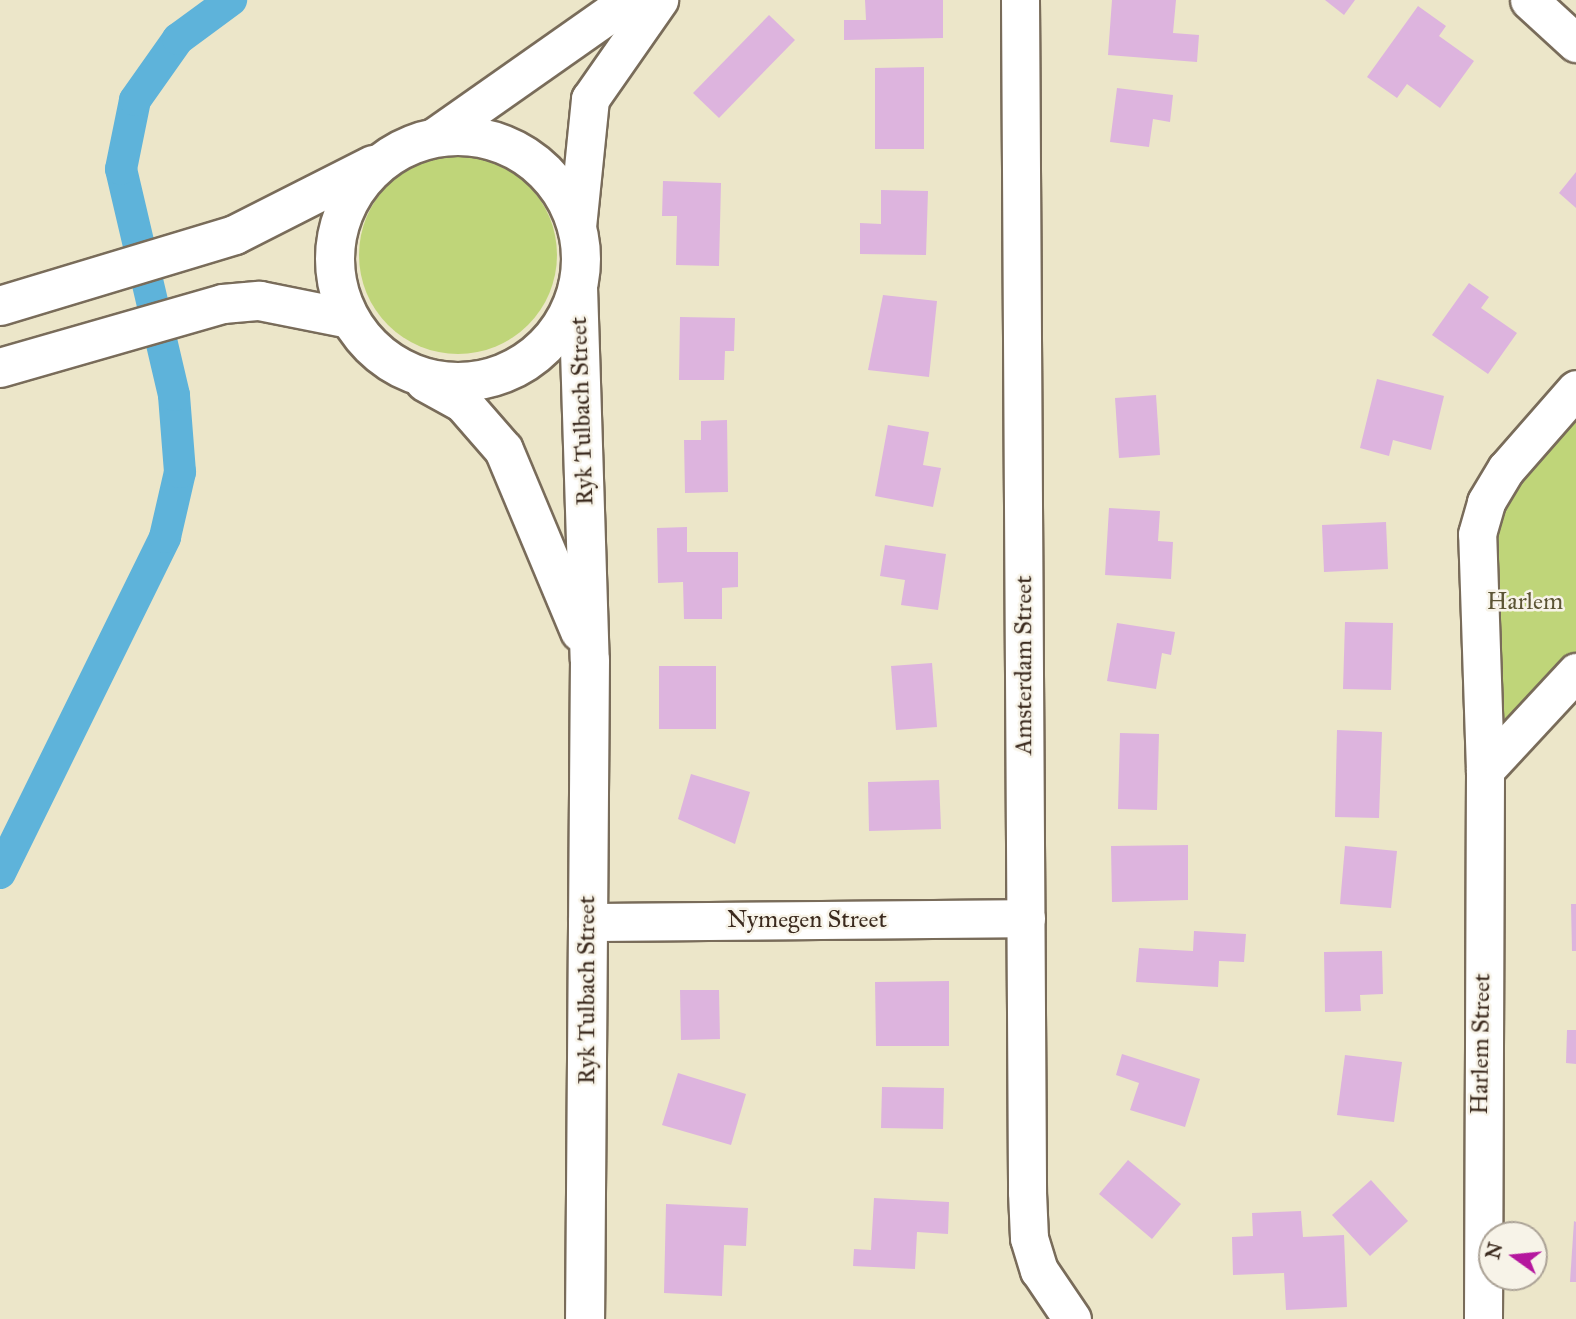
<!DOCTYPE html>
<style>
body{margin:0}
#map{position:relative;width:1576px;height:1319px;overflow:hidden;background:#ece6c9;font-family:"IM FELL Great Primer",serif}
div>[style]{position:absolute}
.green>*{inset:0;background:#bfd579}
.round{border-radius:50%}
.canal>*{height:32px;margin:-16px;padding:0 16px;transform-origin:16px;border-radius:16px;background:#5eb3da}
.building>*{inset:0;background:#ddb4de}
.roads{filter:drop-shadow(2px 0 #796c5a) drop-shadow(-2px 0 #796c5a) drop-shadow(0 2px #796c5a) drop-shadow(0 -2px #796c5a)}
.street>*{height:37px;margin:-18.5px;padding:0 18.5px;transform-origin:18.5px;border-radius:18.5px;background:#fff}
.secondary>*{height:38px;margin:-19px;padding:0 19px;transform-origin:19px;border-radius:19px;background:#fff}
.secondary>.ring{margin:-19px;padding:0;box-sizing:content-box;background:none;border:38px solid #fff;border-radius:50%}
span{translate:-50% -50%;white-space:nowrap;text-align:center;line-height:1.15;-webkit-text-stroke:5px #f7f3e8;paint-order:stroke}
.street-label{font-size:24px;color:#3b2a1e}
.park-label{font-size:24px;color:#5c5535}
.north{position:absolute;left:1478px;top:1221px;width:70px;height:70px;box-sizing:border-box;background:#f7f3e8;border:2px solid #aca397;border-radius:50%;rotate:285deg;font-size:19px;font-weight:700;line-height:28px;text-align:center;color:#3b2a1e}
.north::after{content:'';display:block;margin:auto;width:24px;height:32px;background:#b5179e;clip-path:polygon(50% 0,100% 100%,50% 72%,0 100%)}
</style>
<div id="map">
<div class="green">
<div class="round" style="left:359px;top:156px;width:198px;height:198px"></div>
<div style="clip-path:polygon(1576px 392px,1576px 672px,1476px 781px,1487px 500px)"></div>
</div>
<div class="canal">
<div style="left:0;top:873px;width:374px;rotate:-63.8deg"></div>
<div style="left:165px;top:537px;width:67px;rotate:-77deg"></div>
<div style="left:180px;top:472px;width:77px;rotate:-94.5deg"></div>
<div style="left:174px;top:395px;width:232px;rotate:-103.2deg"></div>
<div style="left:121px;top:169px;width:70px;rotate:-78.5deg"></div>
<div style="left:135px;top:100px;width:75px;rotate:-54.8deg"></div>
<div style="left:178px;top:39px;width:66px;rotate:-36.3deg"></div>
</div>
<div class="building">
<div style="clip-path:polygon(865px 0,943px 0,943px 38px,844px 40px,844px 20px,866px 20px)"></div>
<div style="clip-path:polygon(1112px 0,1176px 0,1173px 33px,1199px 35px,1197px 62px,1108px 55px)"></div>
<div style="clip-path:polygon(1325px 0,1355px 0,1344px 15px)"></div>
<div style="clip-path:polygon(1418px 6px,1446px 26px,1439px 36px,1474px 61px,1440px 108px,1407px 84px,1397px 98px,1367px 77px)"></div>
<div style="clip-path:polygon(769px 15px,795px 40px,719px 118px,693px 93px)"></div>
<div style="clip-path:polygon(924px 67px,924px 149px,875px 149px,875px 68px)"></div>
<div style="clip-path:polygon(1117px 88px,1173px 95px,1170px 122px,1153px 119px,1149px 147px,1110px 142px)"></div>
<div style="clip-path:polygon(1576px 172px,1576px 208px,1559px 193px)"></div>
<div style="clip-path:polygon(663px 181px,721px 183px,719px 266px,676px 265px,677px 216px,662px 216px)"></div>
<div style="clip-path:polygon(881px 190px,928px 191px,926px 255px,860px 254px,860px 223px,881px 224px)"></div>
<div style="clip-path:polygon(1469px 283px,1489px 297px,1481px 308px,1517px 333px,1488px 374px,1432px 335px)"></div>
<div style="clip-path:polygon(883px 295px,937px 301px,929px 377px,868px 370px)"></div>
<div style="clip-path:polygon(680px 317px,735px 318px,734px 351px,725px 351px,724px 380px,679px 380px)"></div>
<div style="clip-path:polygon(1377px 379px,1444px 396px,1431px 450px,1393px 440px,1389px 456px,1360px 448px)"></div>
<div style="clip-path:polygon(1156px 395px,1160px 455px,1119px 458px,1115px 398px)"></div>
<div style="clip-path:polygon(727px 420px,728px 492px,685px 493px,684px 440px,701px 440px,701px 421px)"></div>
<div style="clip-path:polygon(888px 425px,929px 432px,923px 465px,941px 468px,933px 507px,875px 496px)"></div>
<div style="clip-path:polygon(1109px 508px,1160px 511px,1158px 541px,1173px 542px,1171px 579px,1105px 575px)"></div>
<div style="clip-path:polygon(1386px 522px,1388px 569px,1324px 572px,1322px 525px)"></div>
<div style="clip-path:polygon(687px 527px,687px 552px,738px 552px,738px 587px,722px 588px,722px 619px,684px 619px,683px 582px,658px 583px,657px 528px)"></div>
<div style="clip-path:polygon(885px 545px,946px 554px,938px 610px,901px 605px,905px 580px,880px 576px)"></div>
<div style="clip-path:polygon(1345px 622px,1393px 623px,1391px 690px,1343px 689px)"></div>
<div style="clip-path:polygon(1117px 623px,1175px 632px,1171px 655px,1162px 653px,1156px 689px,1107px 681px)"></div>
<div style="clip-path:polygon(932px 663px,937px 727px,896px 730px,891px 666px)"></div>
<div style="clip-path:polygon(659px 666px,716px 666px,716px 729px,659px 729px)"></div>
<div style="clip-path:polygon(1337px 730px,1382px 732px,1379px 818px,1335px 817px)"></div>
<div style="clip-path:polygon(1120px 733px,1159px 734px,1157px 810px,1118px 809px)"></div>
<div style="clip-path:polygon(691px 774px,750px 792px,735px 844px,678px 819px)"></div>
<div style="clip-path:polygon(939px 780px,941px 829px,869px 831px,868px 782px)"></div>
<div style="clip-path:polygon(1188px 845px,1188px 900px,1112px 902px,1111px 846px)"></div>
<div style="clip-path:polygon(1345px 846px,1397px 851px,1391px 908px,1340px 904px)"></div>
<div style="clip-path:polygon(1571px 904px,1576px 904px,1576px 951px,1572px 951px)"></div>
<div style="clip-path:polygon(1194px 931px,1246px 934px,1244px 962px,1219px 961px,1218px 987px,1136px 982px,1139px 948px,1193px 951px)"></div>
<div style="clip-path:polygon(1382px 951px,1383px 994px,1360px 995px,1361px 1011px,1325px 1012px,1324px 952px)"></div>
<div style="clip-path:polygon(949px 981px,949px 1046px,876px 1046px,875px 982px)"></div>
<div style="clip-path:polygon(680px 990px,719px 990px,720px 1039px,681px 1040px)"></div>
<div style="clip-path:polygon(1567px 1030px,1576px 1030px,1576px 1064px,1566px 1063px)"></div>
<div style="clip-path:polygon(1122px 1054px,1200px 1079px,1185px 1127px,1130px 1110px,1139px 1083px,1116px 1075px)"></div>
<div style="clip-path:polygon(1345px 1055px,1402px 1062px,1394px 1122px,1337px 1115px)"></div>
<div style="clip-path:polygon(678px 1073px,746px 1094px,731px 1145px,662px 1125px)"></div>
<div style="clip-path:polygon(882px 1087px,944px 1088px,943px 1129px,881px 1128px)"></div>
<div style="clip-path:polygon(1128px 1160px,1181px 1204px,1152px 1239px,1099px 1194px)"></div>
<div style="clip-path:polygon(1371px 1180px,1408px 1221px,1370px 1256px,1332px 1215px)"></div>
<div style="clip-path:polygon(874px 1198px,949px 1202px,948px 1234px,917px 1232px,915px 1269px,853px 1266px,854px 1249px,871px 1250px)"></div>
<div style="clip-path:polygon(666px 1204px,748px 1208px,746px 1246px,724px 1245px,722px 1296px,664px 1293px)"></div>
<div style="clip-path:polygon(1301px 1211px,1303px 1237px,1344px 1235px,1347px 1307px,1286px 1310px,1284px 1273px,1233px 1275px,1232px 1237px,1253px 1236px,1252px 1213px)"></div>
<div style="clip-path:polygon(1574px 1221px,1576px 1222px,1576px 1282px,1570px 1282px)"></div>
</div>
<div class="roads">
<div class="street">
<div style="left:1020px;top:0;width:1192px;rotate:89.66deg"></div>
<div style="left:1027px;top:1192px;width:46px;rotate:87.5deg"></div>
<div style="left:1029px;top:1238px;width:34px;rotate:73deg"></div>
<div style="left:1039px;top:1270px;width:59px;rotate:56deg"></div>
<div style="left:1529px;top:0;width:64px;rotate:42.5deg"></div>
<div style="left:434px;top:137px;width:238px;rotate:-35.1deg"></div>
<div style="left:577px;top:227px;width:129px;rotate:-84.2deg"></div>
<div style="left:590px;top:99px;width:121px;rotate:-55.1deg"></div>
<div style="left:1485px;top:770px;width:134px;rotate:-47.1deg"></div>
<div style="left:587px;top:922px;width:439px;rotate:-0.5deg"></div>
<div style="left:1483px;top:1319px;width:549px;rotate:-89.79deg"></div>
<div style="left:1485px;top:770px;width:236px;rotate:-91.9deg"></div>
<div style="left:1477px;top:534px;width:33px;rotate:-74deg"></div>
<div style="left:1486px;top:502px;width:39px;rotate:-59deg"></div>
<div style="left:1506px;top:469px;width:106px;rotate:-48.8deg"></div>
</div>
<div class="secondary">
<div class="ring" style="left:335px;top:136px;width:208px;height:208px"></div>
<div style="left:578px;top:287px;width:373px;rotate:88.2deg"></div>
<div style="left:590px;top:660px;width:659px;rotate:90.43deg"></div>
<div style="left:0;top:306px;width:245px;rotate:-16.8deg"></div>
<div style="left:235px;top:235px;width:155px;rotate:-26.9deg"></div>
<div style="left:0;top:368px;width:232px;rotate:-16deg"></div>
<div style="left:223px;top:304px;width:37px;rotate:-5deg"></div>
<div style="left:260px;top:301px;width:91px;rotate:11.4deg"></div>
<div style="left:425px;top:382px;width:43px;rotate:28.9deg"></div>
<div style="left:463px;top:403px;width:62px;rotate:48.9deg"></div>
<div style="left:504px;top:450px;width:197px;rotate:67.3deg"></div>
</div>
</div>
<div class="street-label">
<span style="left:582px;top:411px;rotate:-92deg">Ryk Tulbach Street</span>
<span style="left:1024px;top:665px;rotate:-90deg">Amsterdam Street</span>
<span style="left:807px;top:920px">Nymegen Street</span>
<span style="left:587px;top:990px;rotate:-90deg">Ryk Tulbach Street</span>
<span style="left:1481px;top:1044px;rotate:-89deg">Harlem Street</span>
</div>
<div class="park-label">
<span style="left:1525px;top:602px">Harlem</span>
</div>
<div class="north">N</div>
</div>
